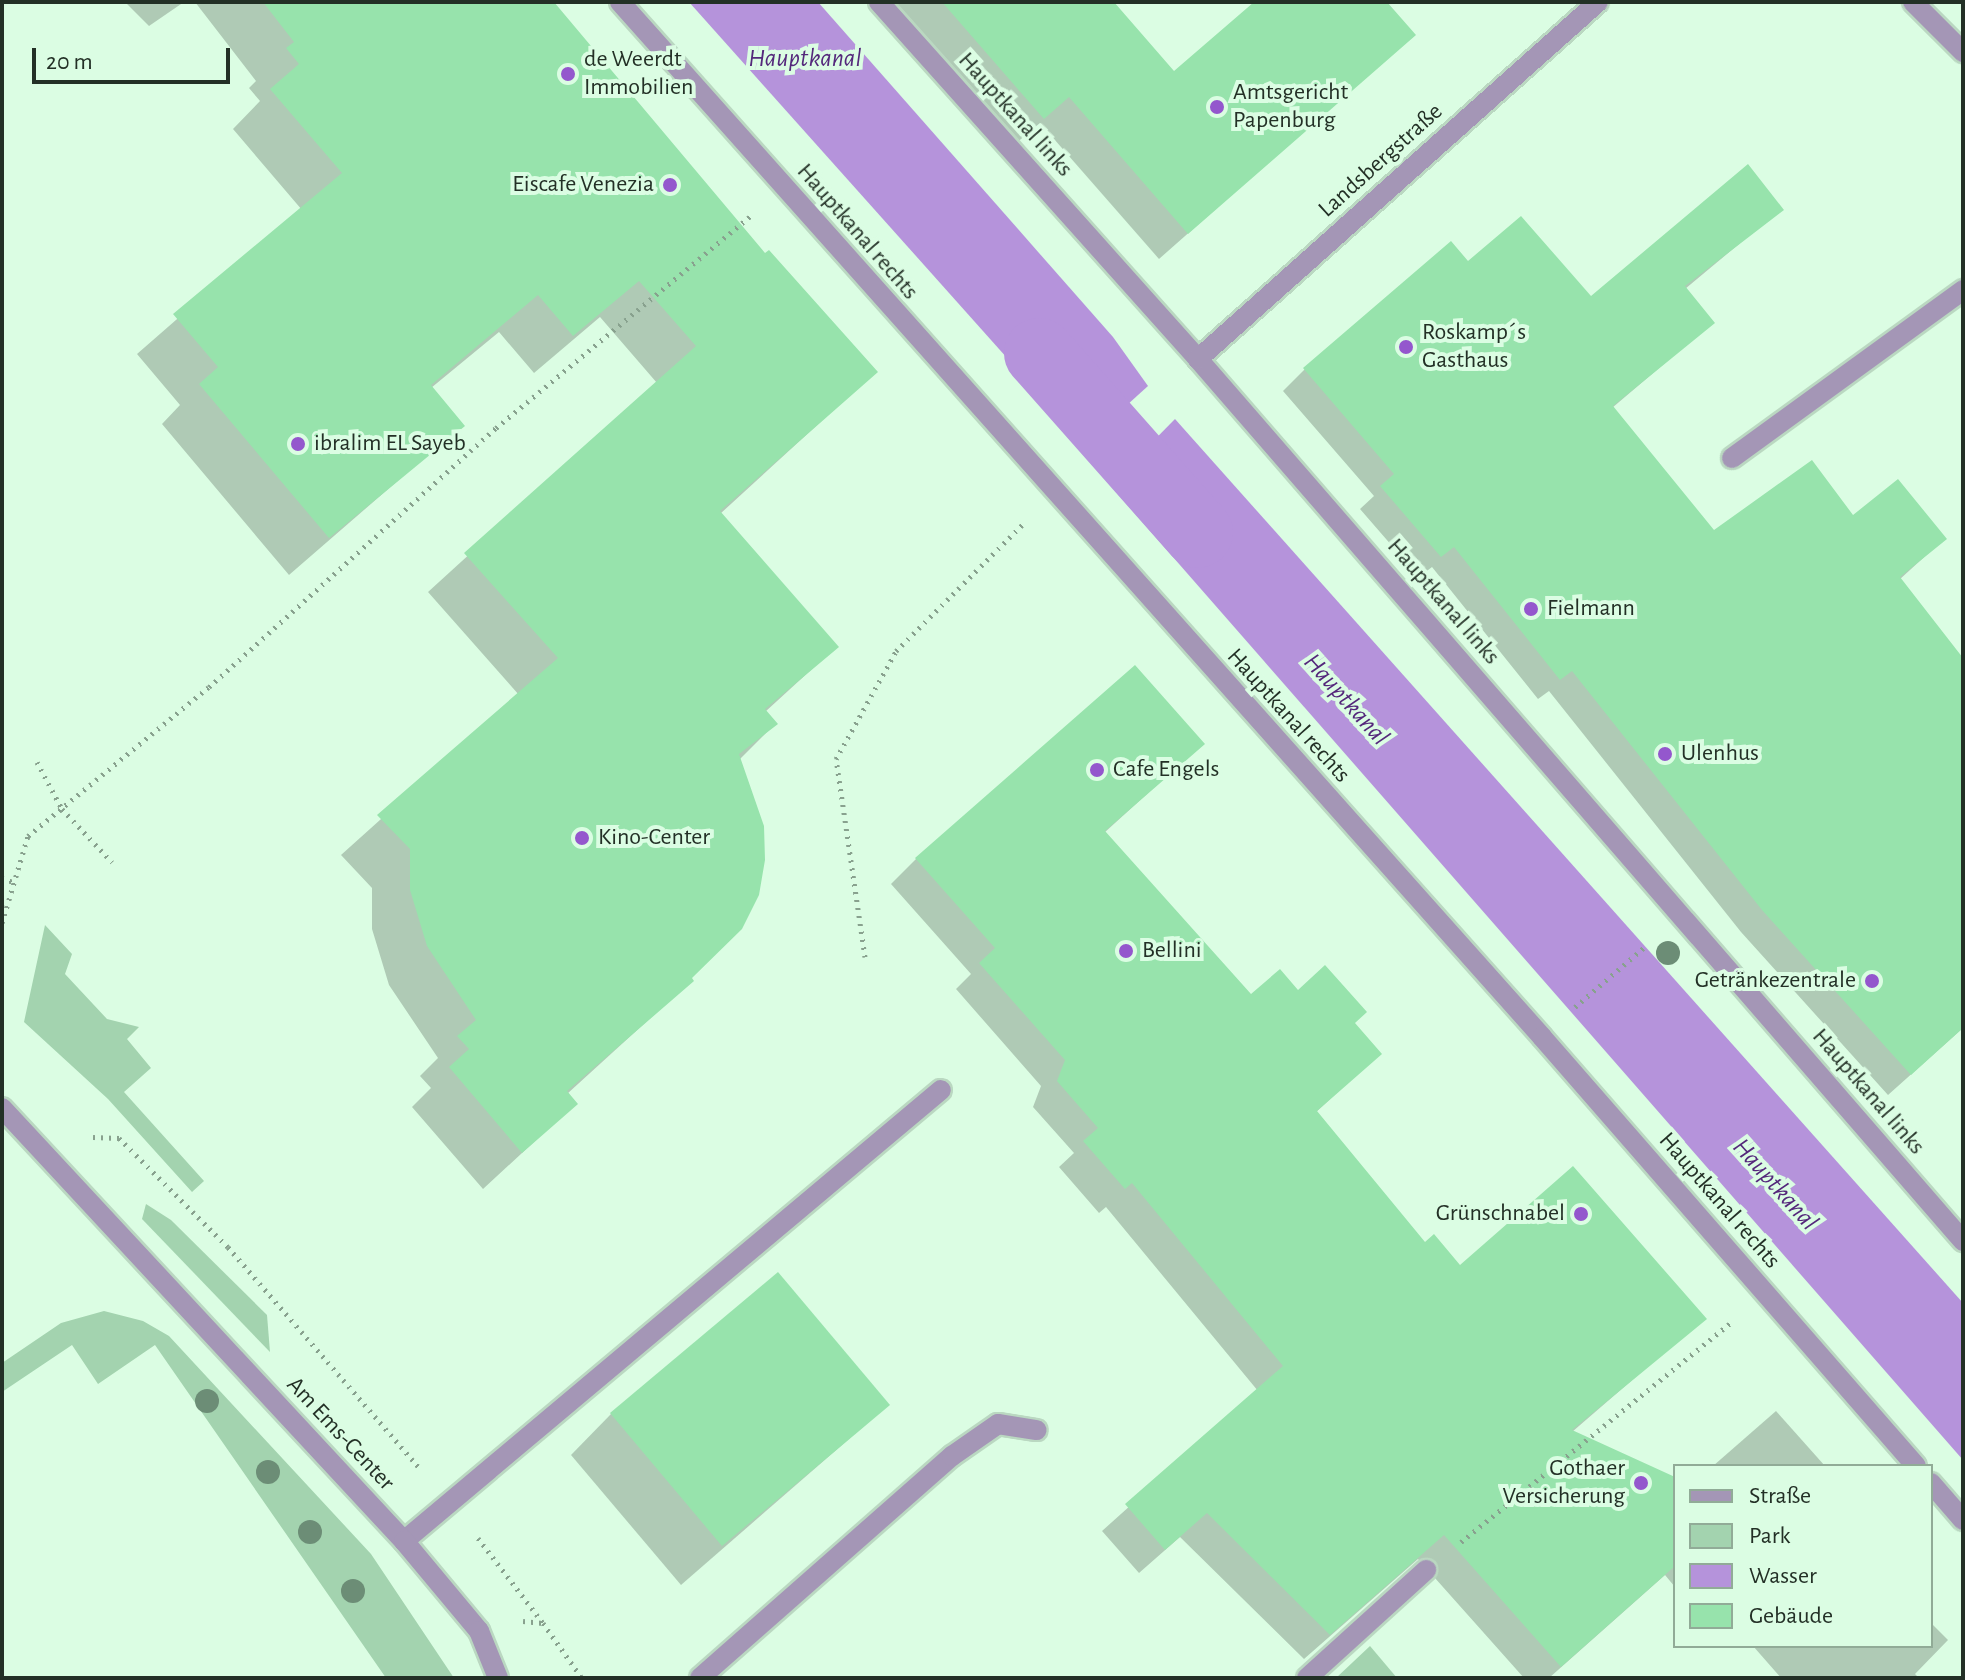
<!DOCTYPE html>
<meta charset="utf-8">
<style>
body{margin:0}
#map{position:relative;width:1965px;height:1680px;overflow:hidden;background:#dbfde3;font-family:"Alegreya Sans",sans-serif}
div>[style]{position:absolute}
.green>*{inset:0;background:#a3d3af}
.water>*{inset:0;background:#b593db}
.shadow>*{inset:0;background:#0003}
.canal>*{height:70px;margin:-35px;padding:0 35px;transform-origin:35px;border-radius:35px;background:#b593db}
.building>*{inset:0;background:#97e3ac}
.path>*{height:5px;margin-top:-2.5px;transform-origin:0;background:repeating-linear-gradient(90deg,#88a18e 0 2px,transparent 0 8px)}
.roads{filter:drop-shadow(2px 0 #bad8c1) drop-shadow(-2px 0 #bad8c1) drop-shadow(0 2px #bad8c1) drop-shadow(0 -2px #bad8c1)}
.lane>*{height:20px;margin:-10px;padding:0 10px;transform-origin:10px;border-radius:10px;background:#a496b6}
.street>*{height:20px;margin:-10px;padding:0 10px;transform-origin:10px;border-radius:10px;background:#a496b6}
.trees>*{width:24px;height:24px;margin:-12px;border-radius:50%;background:#6c8d76}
.dots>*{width:22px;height:22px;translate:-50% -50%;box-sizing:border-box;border:4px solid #dbfde3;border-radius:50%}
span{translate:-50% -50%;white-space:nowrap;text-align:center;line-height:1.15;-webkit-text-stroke:8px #dbfde3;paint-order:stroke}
.poi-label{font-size:24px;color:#233026}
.left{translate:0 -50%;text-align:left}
.right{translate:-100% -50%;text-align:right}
.street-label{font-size:24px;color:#233026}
.water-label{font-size:26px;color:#54287b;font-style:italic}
.frame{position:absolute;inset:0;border:4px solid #233026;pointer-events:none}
.legend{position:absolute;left:1673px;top:1464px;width:260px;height:184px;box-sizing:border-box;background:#dbfde3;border:2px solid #91ab97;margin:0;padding:10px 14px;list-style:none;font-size:24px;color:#233026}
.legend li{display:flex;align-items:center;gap:16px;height:40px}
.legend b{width:40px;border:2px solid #91ab97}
.scale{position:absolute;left:32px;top:48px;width:198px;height:36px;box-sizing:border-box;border:4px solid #233026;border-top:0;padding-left:10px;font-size:24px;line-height:28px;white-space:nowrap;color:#233026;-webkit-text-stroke:6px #dbfde3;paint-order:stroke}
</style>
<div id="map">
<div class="green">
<div style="clip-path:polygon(45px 925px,72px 954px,65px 974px,107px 1019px,139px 1027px,127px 1039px,151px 1068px,124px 1092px,204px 1181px,192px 1192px,108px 1099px,24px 1022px)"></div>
<div style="clip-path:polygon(146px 1204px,171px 1220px,267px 1315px,270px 1352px,142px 1219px)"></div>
<div style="clip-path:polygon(104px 1311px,143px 1321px,169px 1336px,371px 1554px,454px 1678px,386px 1678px,155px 1345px,98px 1384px,72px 1345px,2px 1392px,2px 1363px,61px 1323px)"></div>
<div style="clip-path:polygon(1370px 1646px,1397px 1678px,1336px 1678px)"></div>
</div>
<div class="water">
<div style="clip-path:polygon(689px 2px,818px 2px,1113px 337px,1148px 386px,1084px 444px)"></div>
<div style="clip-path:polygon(1175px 419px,1963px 1303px,1963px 1460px,1110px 485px)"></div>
</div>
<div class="shadow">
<div style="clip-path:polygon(125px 2px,184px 2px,149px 26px)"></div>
<div style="clip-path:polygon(195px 2px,552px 2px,765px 256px,875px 372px,720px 514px,836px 647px,765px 712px,775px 724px,739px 760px,691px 981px,567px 1094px,575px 1104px,483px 1189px,412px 1107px,431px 1088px,420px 1076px,438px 1058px,389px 985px,372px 929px,372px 888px,341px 855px,519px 695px,428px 592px,657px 383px,600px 317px,534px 373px,499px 332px,431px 388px,462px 425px,289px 575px,162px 424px,180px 405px,137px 354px,302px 210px,233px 129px,260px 101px,249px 88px,256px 81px)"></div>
<div style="clip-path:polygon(891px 2px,1111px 2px,1174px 74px,1257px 2px,1385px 2px,1413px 35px,1159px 259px,1040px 123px,1015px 144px)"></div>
<div style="clip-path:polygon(1781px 209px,1685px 289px,1712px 323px,1612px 408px,1714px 533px,1852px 518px,1944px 539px,1899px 580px,1963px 662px,1963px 1028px,1888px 1095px,1741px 932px,1549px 691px,1538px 699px,1432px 567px,1419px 577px,1360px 509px,1374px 496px,1283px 391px,1305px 369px,1468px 264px,1591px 299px)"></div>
<div style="clip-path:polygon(1202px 744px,1104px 833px,1250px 997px,1298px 993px,1352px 1024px,1379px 1054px,1315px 1113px,1424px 1245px,1460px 1268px,1704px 1318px,1572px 1432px,1675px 1480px,1675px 1587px,1665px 1575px,1549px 1678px,1524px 1678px,1418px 1559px,1304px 1659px,1180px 1537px,1139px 1573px,1102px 1531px,1258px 1391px,1106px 1207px,1099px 1213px,1059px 1167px,1074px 1153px,1033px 1107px,1041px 1086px,956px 989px,971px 974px,891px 884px,916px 859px)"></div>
<div style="clip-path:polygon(888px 1405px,681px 1585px,571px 1455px,611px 1414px)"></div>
<div style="clip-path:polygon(1776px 1411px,1825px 1466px,1713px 1466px)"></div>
<div style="clip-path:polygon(1931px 1623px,1948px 1640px,1915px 1674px,1919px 1678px,1781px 1678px,1753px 1646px,1931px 1646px)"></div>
</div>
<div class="canal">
<div style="left:1039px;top:353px;width:240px;rotate:48.5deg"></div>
</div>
<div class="building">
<div style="clip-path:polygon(263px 2px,554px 2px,765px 253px,769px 250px,878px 372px,720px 511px,839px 647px,765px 709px,778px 724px,739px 754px,764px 826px,765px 860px,759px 895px,742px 929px,692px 978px,694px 981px,567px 1091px,578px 1104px,522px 1153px,449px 1067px,469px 1049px,457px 1036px,476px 1020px,427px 946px,410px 890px,410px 849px,377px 815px,558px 658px,464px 553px,696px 346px,639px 281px,573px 336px,538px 295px,431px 385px,465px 426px,329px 538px,199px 384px,218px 367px,173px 314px,342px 173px,270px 89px,299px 64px,286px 48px,294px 42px)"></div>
<div style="clip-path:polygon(942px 2px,1114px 2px,1174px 71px,1254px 2px,1387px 2px,1416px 35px,1188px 234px,1069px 97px,1044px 119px)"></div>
<div style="clip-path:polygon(1748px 164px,1784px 210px,1685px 286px,1715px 323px,1613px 406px,1714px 530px,1812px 460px,1853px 515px,1898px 479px,1947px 539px,1900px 577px,1963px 658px,1963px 1028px,1911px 1075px,1762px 910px,1572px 671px,1560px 680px,1454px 547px,1441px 557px,1380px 486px,1394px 474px,1303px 368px,1451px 241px,1468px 261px,1521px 216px,1591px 296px)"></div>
<div style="clip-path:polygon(1135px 665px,1205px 744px,1105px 831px,1251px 994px,1280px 969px,1298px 990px,1325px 965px,1367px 1012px,1355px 1023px,1382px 1054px,1317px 1111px,1425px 1242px,1434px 1234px,1460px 1265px,1573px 1166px,1707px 1319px,1572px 1430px,1675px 1477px,1675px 1566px,1561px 1667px,1444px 1535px,1330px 1635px,1207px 1513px,1165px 1550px,1125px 1504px,1283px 1366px,1132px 1183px,1125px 1189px,1083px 1141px,1098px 1128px,1057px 1081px,1065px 1060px,979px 963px,995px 948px,915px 858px)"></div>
<div style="clip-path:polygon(778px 1272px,890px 1405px,722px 1546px,610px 1413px)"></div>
</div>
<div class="path">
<div style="left:37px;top:762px;width:53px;rotate:62deg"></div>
<div style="left:62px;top:809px;width:73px;rotate:46.7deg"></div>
<div style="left:2px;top:878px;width:12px;rotate:20deg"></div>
<div style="left:2px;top:923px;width:91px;rotate:-73.4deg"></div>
<div style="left:28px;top:836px;width:234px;rotate:-39.5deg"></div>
<div style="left:209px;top:687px;width:387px;rotate:-42.1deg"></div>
<div style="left:496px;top:428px;width:333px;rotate:-39.8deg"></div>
<div style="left:865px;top:957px;width:200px;rotate:-98.3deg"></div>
<div style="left:836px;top:759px;width:124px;rotate:-60.9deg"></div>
<div style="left:896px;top:651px;width:180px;rotate:-45deg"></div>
<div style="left:1575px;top:1007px;width:94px;rotate:-40.7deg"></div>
<div style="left:93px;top:1137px;width:26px;rotate:2deg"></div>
<div style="left:119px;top:1138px;width:154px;rotate:45deg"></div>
<div style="left:228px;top:1247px;width:294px;rotate:49.1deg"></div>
<div style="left:478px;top:1538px;width:107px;rotate:52.6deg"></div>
<div style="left:1461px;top:1542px;width:350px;rotate:-39.1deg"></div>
<div style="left:523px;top:1621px;width:20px;rotate:6deg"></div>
<div style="left:543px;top:1623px;width:67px;rotate:54.7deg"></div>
</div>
<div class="roads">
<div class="lane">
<div style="left:1732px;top:458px;width:286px;rotate:-36deg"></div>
<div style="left:404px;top:1541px;width:701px;rotate:-40.03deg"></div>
<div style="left:700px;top:1678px;width:336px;rotate:-41.4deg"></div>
<div style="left:952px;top:1456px;width:56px;rotate:-34.8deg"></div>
<div style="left:998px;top:1424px;width:39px;rotate:9deg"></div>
<div style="left:1307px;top:1678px;width:161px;rotate:-42.2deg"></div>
</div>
<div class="street">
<div style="left:620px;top:2px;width:1386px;rotate:48.3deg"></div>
<div style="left:1542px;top:1037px;width:569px;rotate:48.92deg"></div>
<div style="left:879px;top:2px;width:479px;rotate:48.2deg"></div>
<div style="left:1198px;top:359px;width:1168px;rotate:49.06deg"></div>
<div style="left:1913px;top:2px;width:71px;rotate:45deg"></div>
<div style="left:1198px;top:359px;width:536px;rotate:-41.75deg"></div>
<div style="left:2px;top:1108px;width:591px;rotate:47.13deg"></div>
<div style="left:404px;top:1541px;width:117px;rotate:50.2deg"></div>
<div style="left:479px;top:1631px;width:51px;rotate:68deg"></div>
<div style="left:1931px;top:1483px;width:49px;rotate:49.1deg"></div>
</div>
</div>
<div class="trees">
<div style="left:1668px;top:953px"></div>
<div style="left:207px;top:1401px"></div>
<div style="left:268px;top:1472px"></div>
<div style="left:310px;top:1532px"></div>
<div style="left:353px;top:1591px"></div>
</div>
<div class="dots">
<div style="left:568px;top:74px;background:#9457cd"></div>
<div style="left:1217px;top:107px;background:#9457cd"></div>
<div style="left:670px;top:185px;background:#9457cd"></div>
<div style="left:1406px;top:347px;background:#9457cd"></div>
<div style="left:298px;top:444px;background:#9457cd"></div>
<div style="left:1531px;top:609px;background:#9457cd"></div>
<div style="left:1665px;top:754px;background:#9457cd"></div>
<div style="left:1097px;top:770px;background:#9457cd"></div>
<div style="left:582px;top:838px;background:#9457cd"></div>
<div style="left:1126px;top:951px;background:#9457cd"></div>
<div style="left:1872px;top:981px;background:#9457cd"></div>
<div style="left:1581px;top:1214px;background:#9457cd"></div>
<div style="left:1641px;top:1483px;background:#9457cd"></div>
</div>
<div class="poi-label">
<span class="left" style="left:584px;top:74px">de Weerdt<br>Immobilien</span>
<span class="left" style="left:1233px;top:107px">Amtsgericht<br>Papenburg</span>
<span class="right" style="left:654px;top:185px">Eiscafe Venezia</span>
<span class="left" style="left:1422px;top:347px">Roskamp´s<br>Gasthaus</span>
<span class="left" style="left:314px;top:444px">ibralim EL Sayeb</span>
<span class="left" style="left:1547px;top:609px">Fielmann</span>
<span class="left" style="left:1681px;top:754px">Ulenhus</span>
<span class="left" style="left:1113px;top:770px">Cafe Engels</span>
<span class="left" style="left:598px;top:838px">Kino-Center</span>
<span class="left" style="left:1142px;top:951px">Bellini</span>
<span class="right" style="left:1856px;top:981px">Getränkezentrale</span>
<span class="right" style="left:1565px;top:1214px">Grünschnabel</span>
<span class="right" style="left:1625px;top:1483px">Gothaer<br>Versicherung</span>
</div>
<div class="street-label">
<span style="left:1015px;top:115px;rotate:48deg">Hauptkanal links</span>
<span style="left:1381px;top:161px;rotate:-42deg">Landsbergstraße</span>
<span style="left:857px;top:232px;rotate:49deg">Hauptkanal rechts</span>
<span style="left:1443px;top:602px;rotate:49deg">Hauptkanal links</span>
<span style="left:1288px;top:716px;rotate:48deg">Hauptkanal rechts</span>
<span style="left:1868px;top:1092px;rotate:49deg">Hauptkanal links</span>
<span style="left:1719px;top:1201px;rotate:49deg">Hauptkanal rechts</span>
<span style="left:340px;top:1434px;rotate:47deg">Am Ems-Center</span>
</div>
<div class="water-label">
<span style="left:805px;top:59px">Hauptkanal</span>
<span style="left:1346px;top:700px;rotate:48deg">Hauptkanal</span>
<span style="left:1775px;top:1185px;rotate:48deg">Hauptkanal</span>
</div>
<div class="frame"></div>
<ul class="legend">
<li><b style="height:10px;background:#a496b6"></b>Straße</li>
<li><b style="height:22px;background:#a3d3af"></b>Park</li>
<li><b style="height:22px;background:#b593db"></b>Wasser</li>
<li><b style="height:22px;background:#97e3ac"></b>Gebäude</li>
</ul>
<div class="scale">20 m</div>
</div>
